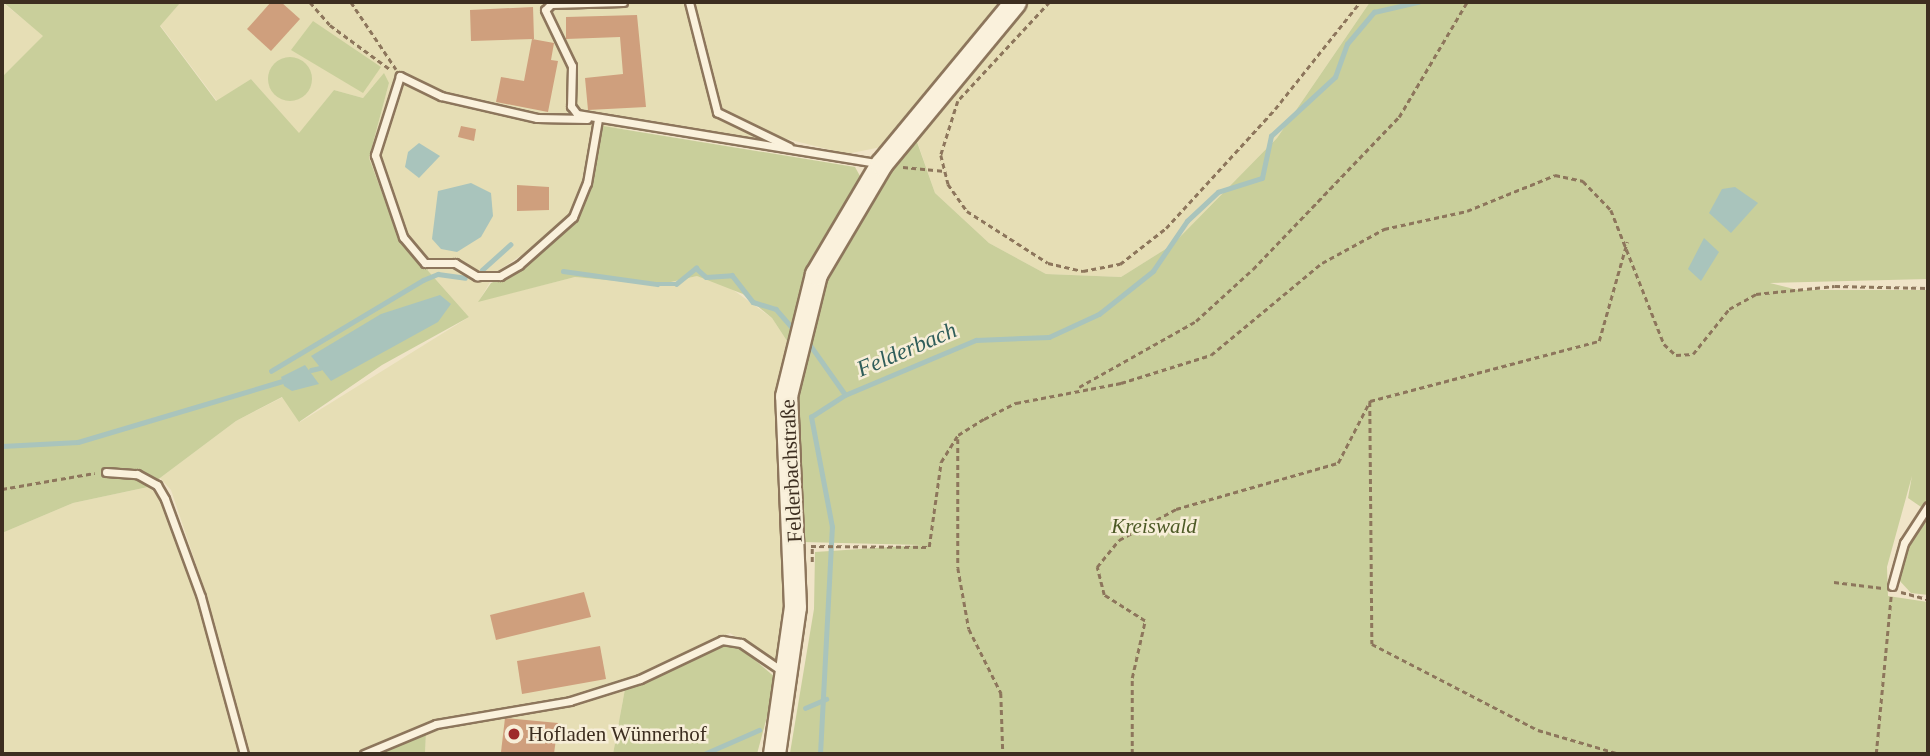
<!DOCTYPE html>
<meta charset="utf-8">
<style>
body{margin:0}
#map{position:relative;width:1930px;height:756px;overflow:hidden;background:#f0e4c8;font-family:"Times New Roman",serif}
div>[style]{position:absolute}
.farmland>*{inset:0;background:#e6deb5}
.green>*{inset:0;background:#c9cf9b}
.round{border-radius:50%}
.water>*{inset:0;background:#a9c4bc}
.stream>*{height:4.5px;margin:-2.25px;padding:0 2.25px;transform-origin:2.25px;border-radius:2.25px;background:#a9c4bc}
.building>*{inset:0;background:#cf9f7d}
.path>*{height:2.5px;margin-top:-1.25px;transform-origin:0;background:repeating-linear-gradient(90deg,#8d765c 0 5px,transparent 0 8.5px)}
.roads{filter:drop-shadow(2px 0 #8d765c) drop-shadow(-2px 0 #8d765c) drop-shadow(0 2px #8d765c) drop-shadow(0 -2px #8d765c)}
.lane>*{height:7px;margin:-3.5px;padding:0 3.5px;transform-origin:3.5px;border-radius:3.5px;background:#faf1dc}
.secondary>*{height:21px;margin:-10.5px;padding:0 10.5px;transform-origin:10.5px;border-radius:10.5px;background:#faf1dc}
.dots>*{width:19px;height:19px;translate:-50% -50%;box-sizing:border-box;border:4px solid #f7eed8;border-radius:50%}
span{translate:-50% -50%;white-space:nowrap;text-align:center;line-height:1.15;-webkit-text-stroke:5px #f7eed8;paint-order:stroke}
.street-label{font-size:21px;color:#3d2e20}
.park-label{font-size:21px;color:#4d5a26;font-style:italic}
.poi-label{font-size:21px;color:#3d2e20}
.left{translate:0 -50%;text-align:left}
.water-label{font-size:23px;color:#2f5d5a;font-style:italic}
.frame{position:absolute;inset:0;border:4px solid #3d2e20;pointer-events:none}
</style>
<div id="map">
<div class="farmland">
<div style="clip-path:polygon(2px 2px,44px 36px,2px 77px)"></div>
<div style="clip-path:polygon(181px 2px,1005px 2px,881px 147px,847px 154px,775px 136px,778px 147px,649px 120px,651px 130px,591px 127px,582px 190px,568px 215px,546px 239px,496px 272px,479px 301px,575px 277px,658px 285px,697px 276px,718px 279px,772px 318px,787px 341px,778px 385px,788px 607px,781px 656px,773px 661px,730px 633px,652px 667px,653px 678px,625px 689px,613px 754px,425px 754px,426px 732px,477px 722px,480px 713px,434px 720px,359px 754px,248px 754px,209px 603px,171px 490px,160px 478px,236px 421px,283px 397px,300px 422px,469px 317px,399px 238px,369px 158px,389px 83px,373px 86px,363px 98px,334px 90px,299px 134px,251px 79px,217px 101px,160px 25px)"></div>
<div style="clip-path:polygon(1029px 2px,1370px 2px,1277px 138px,1172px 245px,1121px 277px,1046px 274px,989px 243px,935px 193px,917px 141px,928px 115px)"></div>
<div style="clip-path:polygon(148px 487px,162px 497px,188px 563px,241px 754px,2px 754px,2px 533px,73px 503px)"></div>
</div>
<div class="green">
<div style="clip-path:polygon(3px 2px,181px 2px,160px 26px,216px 101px,251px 79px,299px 133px,334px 90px,363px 98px,384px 73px,389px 83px,369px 158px,399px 238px,469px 317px,382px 365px,299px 422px,282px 397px,236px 421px,148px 487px,73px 503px,2px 533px,2px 77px,43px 36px)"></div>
<div style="clip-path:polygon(1370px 2px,1928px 2px,1928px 279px,1770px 283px,1798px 290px,1928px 290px,1928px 502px,1924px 509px,1908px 498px,1912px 476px,1887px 567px,1888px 596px,1928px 602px,1928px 754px,790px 753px,814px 609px,815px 552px,921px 545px,802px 542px,791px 401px,825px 276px,851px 220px,928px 115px,917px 142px,935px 193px,989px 243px,1046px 274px,1121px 277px,1172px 245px,1277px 138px)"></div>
<div style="clip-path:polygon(313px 21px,381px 67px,363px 93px,291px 50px)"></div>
<div class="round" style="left:268px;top:57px;width:44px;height:44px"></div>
<div style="clip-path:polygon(603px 126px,855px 167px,860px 176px,802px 285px,787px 341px,772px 318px,743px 294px,697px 276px,658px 285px,575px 277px,478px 302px,491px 283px,520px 270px,574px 225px,591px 189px)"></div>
<div style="clip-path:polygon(1928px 513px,1928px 595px,1911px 593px,1898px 579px,1903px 556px)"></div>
<div style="clip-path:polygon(725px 644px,741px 648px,777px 679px,757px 754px,613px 754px,625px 689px)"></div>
<div style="clip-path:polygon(426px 732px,425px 754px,374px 754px)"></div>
</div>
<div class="water">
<div style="clip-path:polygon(419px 143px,440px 156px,419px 178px,405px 167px,408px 152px)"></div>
<div style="clip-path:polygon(471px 183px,491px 193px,493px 216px,481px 237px,457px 252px,441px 249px,432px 239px,438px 191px)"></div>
<div style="clip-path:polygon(1735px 187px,1758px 203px,1731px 233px,1709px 213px,1722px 189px)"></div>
<div style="clip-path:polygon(1704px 238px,1719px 252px,1701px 281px,1688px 269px)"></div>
<div style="clip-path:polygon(440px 295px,451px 304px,438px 322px,331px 381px,311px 356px,381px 314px)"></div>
<div style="clip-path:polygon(305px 365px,319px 384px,292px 391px,284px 386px,281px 377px)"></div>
</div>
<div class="stream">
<div style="left:482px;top:270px;width:38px;rotate:-42deg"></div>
<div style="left:563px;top:271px;width:95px;rotate:7.9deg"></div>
<div style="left:657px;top:284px;width:19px"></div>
<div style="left:676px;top:284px;width:26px;rotate:-39deg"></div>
<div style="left:696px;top:268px;width:13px;rotate:42deg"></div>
<div style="left:706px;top:277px;width:26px;rotate:-4deg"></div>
<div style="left:732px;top:275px;width:34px;rotate:52deg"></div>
<div style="left:753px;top:302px;width:24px;rotate:17deg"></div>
<div style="left:776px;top:309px;width:30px;rotate:49deg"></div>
<div style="left:806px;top:339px;width:67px;rotate:54.7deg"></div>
<div style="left:311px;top:370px;width:9px;rotate:-13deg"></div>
<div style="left:271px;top:371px;width:177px;rotate:-30.9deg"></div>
<div style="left:423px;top:280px;width:16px;rotate:-22deg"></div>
<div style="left:438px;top:274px;width:27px;rotate:8deg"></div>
<div style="left:2px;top:446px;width:76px;rotate:-3deg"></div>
<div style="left:78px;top:442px;width:213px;rotate:-16.6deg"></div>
<div style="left:805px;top:708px;width:23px;rotate:-23deg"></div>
<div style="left:704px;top:754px;width:60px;rotate:-23.6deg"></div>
<div style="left:820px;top:754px;width:227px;rotate:-87deg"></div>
<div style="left:832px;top:527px;width:112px;rotate:-100.8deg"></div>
<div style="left:811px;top:417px;width:40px;rotate:-32.9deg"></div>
<div style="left:845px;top:395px;width:142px;rotate:-22.8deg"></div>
<div style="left:976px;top:340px;width:73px;rotate:-2.4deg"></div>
<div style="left:1049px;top:337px;width:55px;rotate:-24.7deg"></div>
<div style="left:1099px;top:314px;width:69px;rotate:-38.5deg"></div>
<div style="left:1153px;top:271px;width:60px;rotate:-55.8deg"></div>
<div style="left:1187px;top:221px;width:42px;rotate:-43.1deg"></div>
<div style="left:1218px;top:192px;width:46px;rotate:-17.7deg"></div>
<div style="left:1262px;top:178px;width:43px;rotate:-77.9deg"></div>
<div style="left:1271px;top:136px;width:87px;rotate:-42.7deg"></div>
<div style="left:1335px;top:77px;width:35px;rotate:-70deg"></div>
<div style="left:1347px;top:44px;width:42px;rotate:-49.8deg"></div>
<div style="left:1374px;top:12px;width:45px;rotate:-12.8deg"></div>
</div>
<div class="building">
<div style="clip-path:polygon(271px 2px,281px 2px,300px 19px,271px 51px,247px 29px)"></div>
<div style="clip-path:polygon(533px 7px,534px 39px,471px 41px,470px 10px)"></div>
<div style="clip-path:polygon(637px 15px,646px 107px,588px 110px,585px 78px,623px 74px,620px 37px,566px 39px,566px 17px)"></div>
<div style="clip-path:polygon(532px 39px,554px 43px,551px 60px,558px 61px,548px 112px,496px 102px,501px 77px,524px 81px)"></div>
<div style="clip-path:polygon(461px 126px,476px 129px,474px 141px,458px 137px)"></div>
<div style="clip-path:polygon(517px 185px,549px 187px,549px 210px,517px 211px)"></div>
<div style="clip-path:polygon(584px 592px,591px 617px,496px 640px,490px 615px)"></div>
<div style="clip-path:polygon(600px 646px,606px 679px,522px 694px,517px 661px)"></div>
<div style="clip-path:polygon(505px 718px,558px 723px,554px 754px,501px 752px)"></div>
</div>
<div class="path">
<div style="left:310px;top:2px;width:30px;rotate:49deg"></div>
<div style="left:330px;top:25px;width:76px;rotate:36.4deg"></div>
<div style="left:351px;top:2px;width:81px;rotate:56.1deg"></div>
<div style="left:1050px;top:2px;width:135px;rotate:132.9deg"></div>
<div style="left:958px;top:101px;width:57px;rotate:107.5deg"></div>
<div style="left:941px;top:155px;width:30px;rotate:76deg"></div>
<div style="left:948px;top:184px;width:33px;rotate:55deg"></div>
<div style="left:967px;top:211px;width:96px;rotate:32.7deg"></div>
<div style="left:1048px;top:263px;width:36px;rotate:13deg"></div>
<div style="left:1083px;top:271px;width:38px;rotate:-11deg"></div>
<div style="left:1120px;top:264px;width:58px;rotate:-38deg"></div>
<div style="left:1166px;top:228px;width:161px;rotate:-47.5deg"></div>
<div style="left:1275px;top:109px;width:137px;rotate:-51.5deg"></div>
<div style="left:903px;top:167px;width:42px;rotate:5.4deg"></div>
<div style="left:1079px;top:387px;width:134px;rotate:-29.4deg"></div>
<div style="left:1196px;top:321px;width:77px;rotate:-42.4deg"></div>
<div style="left:1253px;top:269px;width:211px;rotate:-46.2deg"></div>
<div style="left:1399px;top:117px;width:134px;rotate:-59.4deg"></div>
<div style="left:1370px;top:402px;width:242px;rotate:89.5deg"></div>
<div style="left:1372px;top:644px;width:187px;rotate:27.4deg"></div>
<div style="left:1538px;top:730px;width:85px;rotate:16.3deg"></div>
<div style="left:958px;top:439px;width:129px;rotate:90deg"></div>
<div style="left:958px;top:568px;width:62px;rotate:79.8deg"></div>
<div style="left:969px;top:629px;width:72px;rotate:63.4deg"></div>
<div style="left:1001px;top:693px;width:61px;rotate:88.1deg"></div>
<div style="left:2px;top:489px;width:94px;rotate:-9.8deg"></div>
<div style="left:811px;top:546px;width:118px;rotate:0.5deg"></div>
<div style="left:929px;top:547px;width:86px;rotate:-82deg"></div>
<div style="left:941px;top:462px;width:32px;rotate:-58deg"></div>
<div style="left:958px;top:435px;width:31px;rotate:-32deg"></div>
<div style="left:984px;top:419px;width:36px;rotate:-27deg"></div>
<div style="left:1016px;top:403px;width:107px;rotate:-10.8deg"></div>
<div style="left:1121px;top:383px;width:94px;rotate:-17.3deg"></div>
<div style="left:1211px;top:355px;width:144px;rotate:-39.7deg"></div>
<div style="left:1322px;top:263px;width:71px;rotate:-28.7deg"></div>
<div style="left:1384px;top:229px;width:85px;rotate:-12.2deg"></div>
<div style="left:1467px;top:211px;width:95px;rotate:-22.2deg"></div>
<div style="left:1555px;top:175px;width:29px;rotate:12deg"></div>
<div style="left:1583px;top:181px;width:40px;rotate:46deg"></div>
<div style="left:1611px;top:210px;width:144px;rotate:68.4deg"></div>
<div style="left:1664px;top:344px;width:16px;rotate:43deg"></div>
<div style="left:1676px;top:355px;width:17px;rotate:-3deg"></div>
<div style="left:1693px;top:354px;width:58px;rotate:-51.3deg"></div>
<div style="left:1729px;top:309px;width:31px;rotate:-29deg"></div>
<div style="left:1756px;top:294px;width:79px;rotate:-5.8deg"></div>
<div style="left:1835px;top:286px;width:93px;rotate:1.2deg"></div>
<div style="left:812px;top:562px;width:15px;rotate:-90deg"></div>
<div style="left:1834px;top:582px;width:49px;rotate:7deg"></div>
<div style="left:1901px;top:592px;width:28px;rotate:15deg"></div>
<div style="left:1132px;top:754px;width:76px;rotate:-90deg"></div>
<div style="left:1132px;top:678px;width:58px;rotate:-77.2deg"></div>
<div style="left:1145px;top:621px;width:49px;rotate:-147.6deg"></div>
<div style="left:1104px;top:595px;width:29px;rotate:-104deg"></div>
<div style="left:1097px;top:567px;width:35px;rotate:-51deg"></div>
<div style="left:1119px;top:540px;width:65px;rotate:-28.5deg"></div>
<div style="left:1176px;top:509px;width:168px;rotate:-15.9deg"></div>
<div style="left:1338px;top:463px;width:70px;rotate:-62.7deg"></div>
<div style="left:1370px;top:401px;width:237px;rotate:-14.7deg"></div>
<div style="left:1599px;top:341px;width:103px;rotate:-74.2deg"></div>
<div style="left:1876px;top:754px;width:159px;rotate:-84.6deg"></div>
</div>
<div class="roads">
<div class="lane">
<div style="left:623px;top:2px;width:72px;rotate:178.4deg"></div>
<div style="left:551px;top:4px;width:8px;rotate:135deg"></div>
<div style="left:545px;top:10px;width:62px;rotate:64.3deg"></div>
<div style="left:572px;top:66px;width:40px;rotate:91.4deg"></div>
<div style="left:571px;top:106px;width:10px;rotate:53deg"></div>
<div style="left:577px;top:114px;width:304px;rotate:9.3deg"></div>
<div style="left:689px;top:2px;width:114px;rotate:75.7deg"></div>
<div style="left:717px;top:112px;width:80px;rotate:25.9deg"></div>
<div style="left:587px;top:119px;width:50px;rotate:-178.9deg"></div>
<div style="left:537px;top:118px;width:98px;rotate:-167.1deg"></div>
<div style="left:441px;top:96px;width:46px;rotate:-154deg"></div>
<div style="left:400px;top:76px;width:83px;rotate:107.6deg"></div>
<div style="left:375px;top:155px;width:87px;rotate:71.1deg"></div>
<div style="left:403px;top:237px;width:34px;rotate:50deg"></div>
<div style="left:425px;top:263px;width:30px"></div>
<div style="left:455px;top:263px;width:26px;rotate:31deg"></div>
<div style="left:477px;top:276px;width:23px"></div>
<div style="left:500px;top:276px;width:22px;rotate:-30deg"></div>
<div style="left:519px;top:265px;width:72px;rotate:-41.6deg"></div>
<div style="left:573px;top:217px;width:37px;rotate:-68deg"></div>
<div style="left:587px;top:183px;width:65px;rotate:-80.2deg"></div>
<div style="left:106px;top:472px;width:31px;rotate:4deg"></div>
<div style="left:137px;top:474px;width:23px;rotate:29deg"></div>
<div style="left:157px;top:485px;width:16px;rotate:60deg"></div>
<div style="left:165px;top:499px;width:104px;rotate:69.8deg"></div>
<div style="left:201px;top:597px;width:163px;rotate:74.7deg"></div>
<div style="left:1892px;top:586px;width:45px;rotate:-74.4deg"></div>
<div style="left:1904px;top:543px;width:44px;rotate:-57deg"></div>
<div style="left:364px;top:754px;width:78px;rotate:-22.6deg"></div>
<div style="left:436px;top:724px;width:136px;rotate:-9.7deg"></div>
<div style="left:570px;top:701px;width:73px;rotate:-17.4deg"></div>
<div style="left:640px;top:679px;width:91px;rotate:-25.4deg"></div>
<div style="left:722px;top:640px;width:19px;rotate:9deg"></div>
<div style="left:741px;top:643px;width:53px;rotate:34.3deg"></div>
</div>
<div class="secondary">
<div style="left:774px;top:754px;width:148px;rotate:-81.9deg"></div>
<div style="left:795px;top:607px;width:211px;rotate:-92.4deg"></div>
<div style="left:786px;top:396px;width:126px;rotate:-76.2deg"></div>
<div style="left:816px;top:274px;width:128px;rotate:-59.4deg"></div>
<div style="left:881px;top:164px;width:210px;rotate:-50.4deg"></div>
</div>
</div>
<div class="dots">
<div style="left:514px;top:734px;background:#9e2a2b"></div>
</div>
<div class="street-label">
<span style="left:791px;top:471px;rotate:-93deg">Felderbachstraße</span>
</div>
<div class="park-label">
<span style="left:1154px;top:526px">Kreiswald</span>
</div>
<div class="poi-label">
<span class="left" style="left:528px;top:734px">Hofladen Wünnerhof</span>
</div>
<div class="water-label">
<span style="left:907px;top:350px;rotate:-23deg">Felderbach</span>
</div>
<div class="frame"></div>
</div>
